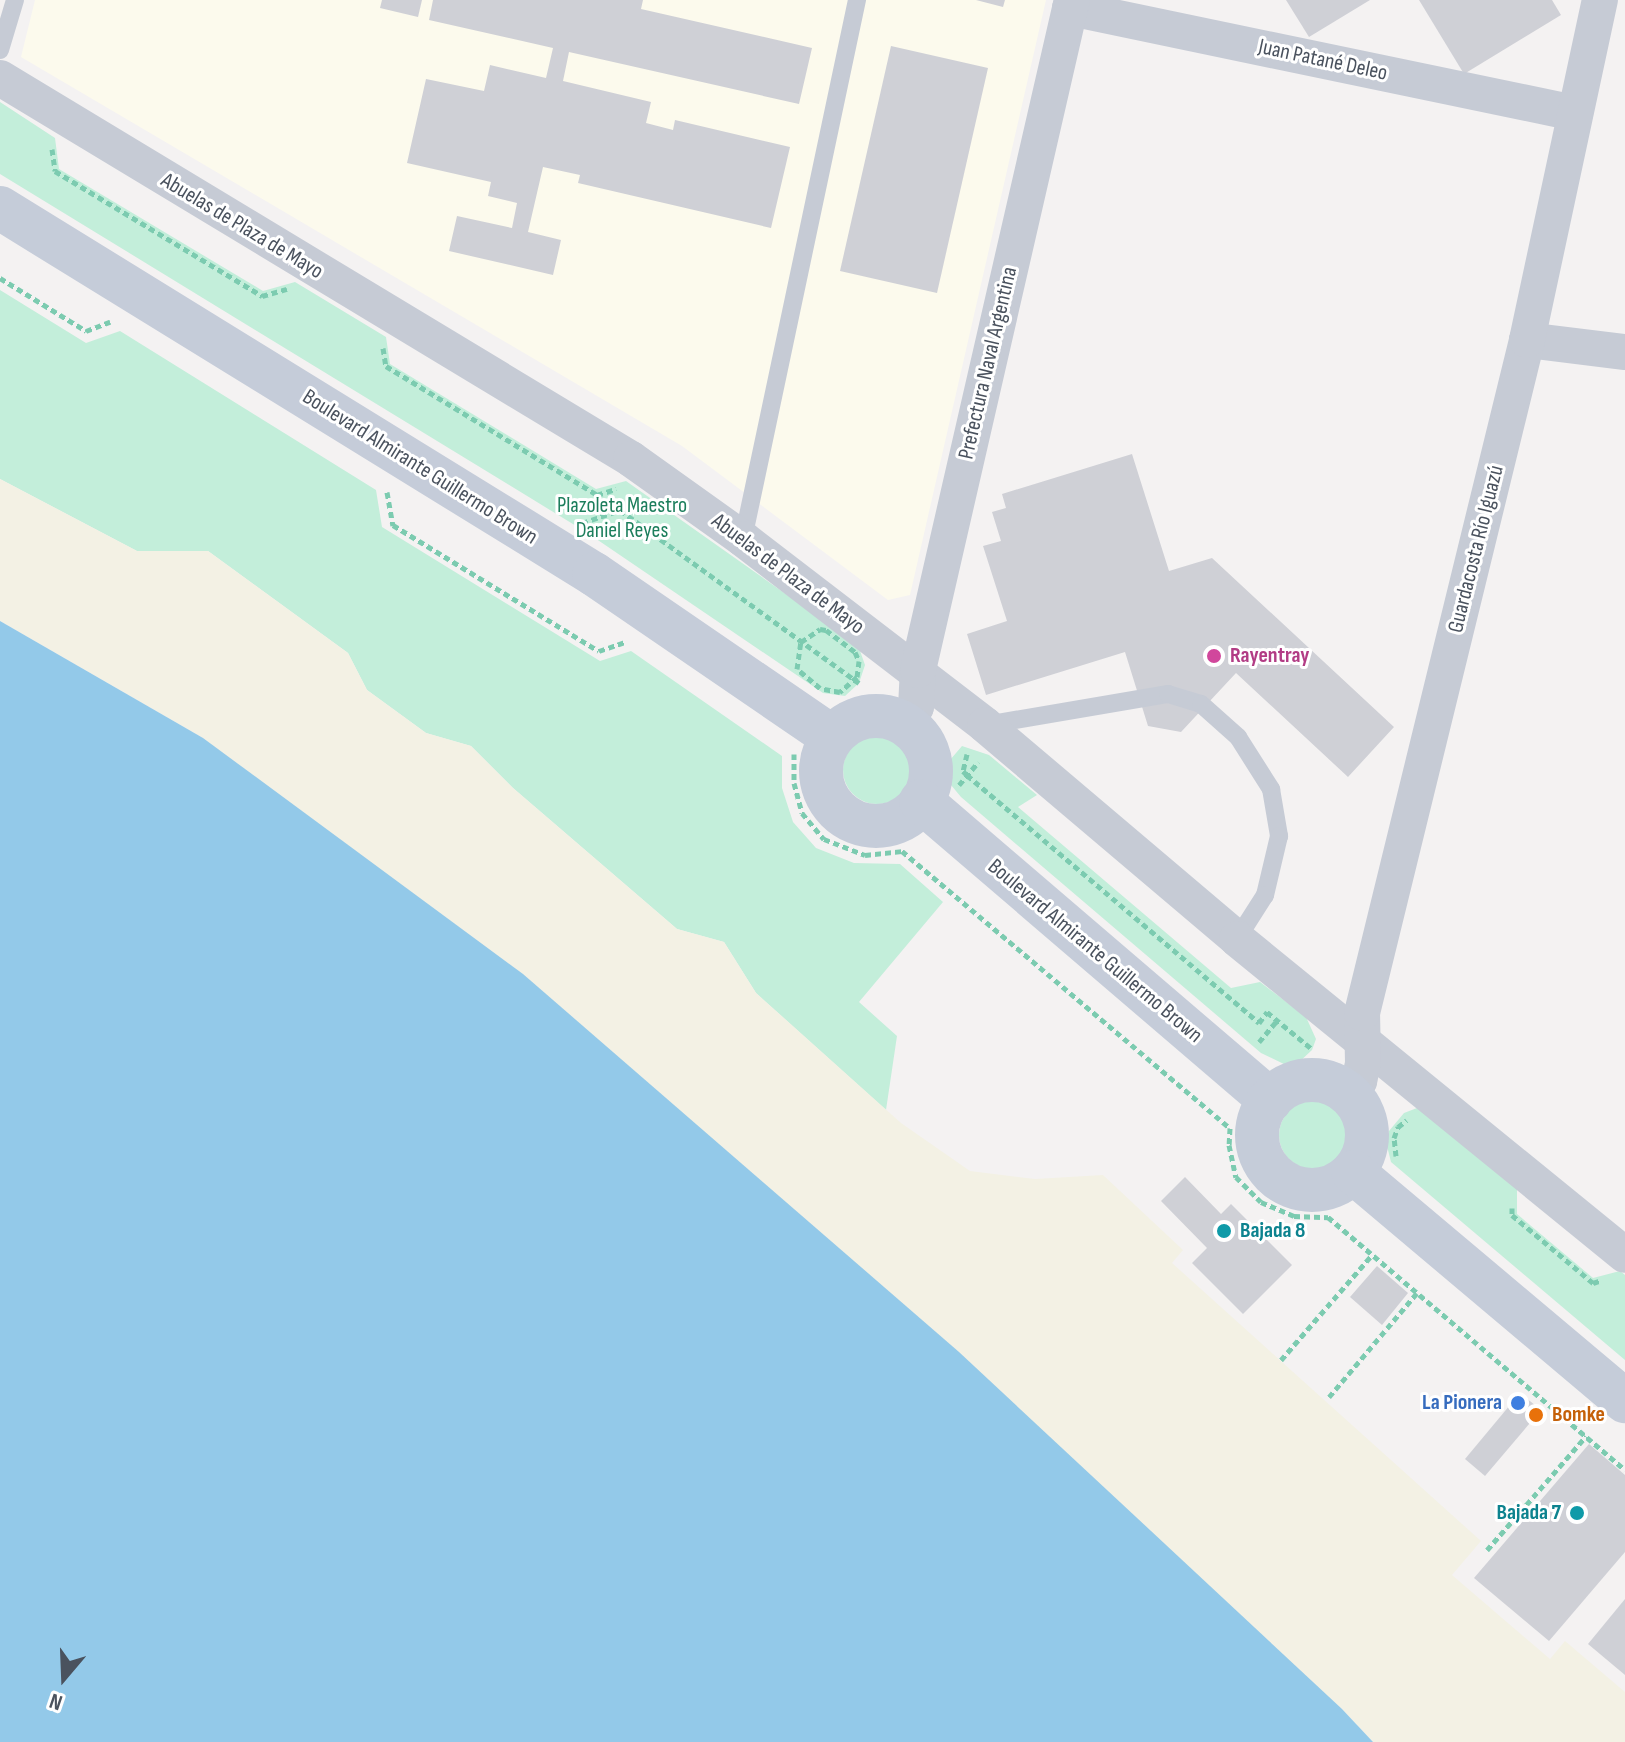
<!DOCTYPE html>
<meta charset="utf-8">
<style>
body{margin:0}
#map{position:relative;width:1625px;height:1742px;overflow:hidden;background:#f4f2f2;font-family:"Sofia Sans Condensed",sans-serif}
div>[style]{position:absolute}
.commercial>*{inset:0;background:#fcfaed}
.green>*{inset:0;background:#c3eeda}
.round{border-radius:50%}
.sand>*{inset:0;background:#f3f1e4}
.water>*{inset:0;background:#93c9e9}
.building>*{inset:0;background:#cfd0d6}
.path>*{height:5px;margin-top:-2.5px;transform-origin:0;background:repeating-linear-gradient(90deg,#7ccbb0 0 6px,transparent 0 10px)}
.service>*{height:18px;margin:-9px;padding:0 9px;transform-origin:9px;border-radius:9px;background:#c6cbd5}
.minor>*{height:36px;margin:-18px;padding:0 18px;transform-origin:18px;border-radius:18px;background:#c6cbd5}
.secondary>*{height:44px;margin:-22px;padding:0 22px;transform-origin:22px;border-radius:22px;background:#c5ccd9}
.secondary>.ring{margin:-22px;padding:0;box-sizing:content-box;background:none;border:44px solid #c5ccd9;border-radius:50%}
.dots>*{width:22px;height:22px;translate:-50% -50%;box-sizing:border-box;border:4px solid #fff;border-radius:50%}
span{translate:-50% -50%;white-space:nowrap;text-align:center;line-height:1.15;-webkit-text-stroke:6px #fff;paint-order:stroke}
.street-label{font-size:22px;color:#4a525e}
.park-label{font-size:22px;color:#1c7e5c}
.hotel-label{font-size:22px;color:#b23c85;font-weight:700}
.left{translate:0 -50%;text-align:left}
.culture-label{font-size:22px;color:#0d838f;font-weight:700}
.right{translate:-100% -50%;text-align:right}
.shop-label{font-size:22px;color:#366cbe;font-weight:700}
.food-label{font-size:22px;color:#c56008;font-weight:700}
.north{position:absolute;left:24px;top:1638px;width:80px;height:80px;-webkit-text-stroke:6px #fff;paint-order:stroke;rotate:199deg;font-size:22px;font-weight:700;line-height:32px;text-align:center;color:#4a525e}
.north::after{content:'';display:block;margin:auto;width:28px;height:36px;background:#4a525e;clip-path:polygon(50% 0,100% 100%,50% 72%,0 100%)}
</style>
<div id="map">
<div class="commercial">
<div style="clip-path:polygon(35px 0,1046px 0,910px 595px,888px 600px,682px 446px,21px 57px)"></div>
</div>
<div class="green">
<div style="clip-path:polygon(0 102px,55px 138px,59px 169px,263px 291px,295px 282px,386px 337px,390px 364px,596px 489px,626px 481px,858px 645px,865px 665px,859px 683px,845px 696px,823px 693px,586px 532px,0 174px)"></div>
<div style="clip-path:polygon(0 290px,86px 343px,120px 331px,376px 490px,382px 527px,600px 661px,631px 651px,782px 756px,782px 788px,793px 822px,816px 848px,854px 863px,900px 864px,943px 902px,859px 1002px,897px 1036px,886px 1110px,756px 993px,724px 942px,677px 929px,513px 788px,471px 746px,426px 733px,367px 690px,348px 653px,208px 551px,137px 551px,0 479px)"></div>
<div class="round" style="left:843px;top:736px;width:68px;height:68px"></div>
<div style="clip-path:polygon(962px 746px,989px 755px,1037px 795px,1018px 807px,1231px 988px,1260px 982px,1306px 1017px,1316px 1039px,1312px 1050px,1297px 1064px,1288px 1066px,1261px 1053px,961px 797px,951px 785px,949px 772px,950px 760px)"></div>
<div class="round" style="left:1279px;top:1101px;width:68px;height:68px"></div>
<div style="clip-path:polygon(1417px 1108px,1517px 1185px,1517px 1214px,1593px 1278px,1620px 1271px,1625px 1275px,1625px 1360px,1391px 1162px,1386px 1142px,1389px 1131px,1404px 1113px)"></div>
</div>
<div class="sand">
<div style="clip-path:polygon(0 479px,137px 551px,208px 551px,348px 653px,367px 690px,426px 733px,471px 746px,513px 788px,677px 929px,724px 942px,756px 993px,901px 1123px,970px 1171px,1035px 1179px,1103px 1175px,1183px 1250px,1172px 1263px,1481px 1541px,1452px 1575px,1550px 1659px,1565px 1641px,1625px 1692px,1625px 1742px,1373px 1742px,1342px 1709px,203px 738px,0 621px)"></div>
</div>
<div class="water">
<div style="clip-path:polygon(0 621px,203px 738px,523px 974px,959px 1352px,1342px 1709px,1373px 1742px,0 1742px)"></div>
</div>
<div class="building">
<div style="clip-path:polygon(382px 0,422px 0,418px 17px,380px 8px)"></div>
<div style="clip-path:polygon(433px 0,643px 0,641px 9px,812px 48px,799px 104px,569px 52px,563px 81px,651px 102px,646px 123px,673px 130px,675px 120px,790px 147px,771px 228px,578px 183px,580px 175px,543px 167px,528px 232px,561px 240px,553px 275px,449px 251px,457px 216px,512px 228px,517px 203px,488px 196px,491px 182px,407px 163px,426px 79px,484px 91px,490px 65px,546px 78px,553px 48px,429px 20px)"></div>
<div style="clip-path:polygon(976px 0,1005px 0,1003px 7px)"></div>
<div style="clip-path:polygon(1286px 0,1370px 0,1309px 37px)"></div>
<div style="clip-path:polygon(1419px 0,1552px 0,1561px 15px,1464px 74px)"></div>
<div style="clip-path:polygon(891px 46px,988px 68px,937px 293px,840px 271px)"></div>
<div style="clip-path:polygon(1132px 454px,1169px 571px,1212px 558px,1394px 727px,1348px 777px,1236px 673px,1181px 732px,1148px 726px,1125px 652px,986px 695px,967px 634px,1007px 621px,983px 546px,1001px 541px,992px 512px,1006px 508px,1002px 494px)"></div>
<div style="clip-path:polygon(1185px 1177px,1221px 1214px,1231px 1204px,1292px 1265px,1243px 1314px,1192px 1263px,1207px 1248px,1161px 1201px)"></div>
<div style="clip-path:polygon(1377px 1266px,1408px 1293px,1382px 1325px,1350px 1297px)"></div>
<div style="clip-path:polygon(1520px 1393px,1541px 1410px,1485px 1476px,1465px 1459px)"></div>
<div style="clip-path:polygon(1589px 1444px,1625px 1475px,1625px 1552px,1549px 1641px,1474px 1578px)"></div>
<div style="clip-path:polygon(1625px 1599px,1625px 1675px,1588px 1644px)"></div>
</div>
<div class="path">
<div style="left:52px;top:149px;width:22px;rotate:82deg"></div>
<div style="left:55px;top:171px;width:242px;rotate:31.1deg"></div>
<div style="left:262px;top:296px;width:26px;rotate:-16deg"></div>
<div style="left:0;top:278px;width:101px;rotate:31.6deg"></div>
<div style="left:86px;top:331px;width:26px;rotate:-21deg"></div>
<div style="left:383px;top:348px;width:18px;rotate:81deg"></div>
<div style="left:386px;top:366px;width:247px;rotate:31.4deg"></div>
<div style="left:597px;top:495px;width:20px;rotate:-18deg"></div>
<div style="left:387px;top:492px;width:34px;rotate:80deg"></div>
<div style="left:393px;top:525px;width:241px;rotate:31.5deg"></div>
<div style="left:599px;top:651px;width:28px;rotate:-19deg"></div>
<div style="left:582px;top:523px;width:40px;rotate:-18.9deg"></div>
<div style="left:620px;top:510px;width:295px;rotate:35.9deg"></div>
<div style="left:820px;top:629px;width:6px;rotate:9deg"></div>
<div style="left:826px;top:630px;width:36px;rotate:37deg"></div>
<div style="left:855px;top:652px;width:10px;rotate:66deg"></div>
<div style="left:859px;top:661px;width:16px;rotate:97deg"></div>
<div style="left:857px;top:677px;width:23px;rotate:139deg"></div>
<div style="left:840px;top:692px;width:20px;rotate:-169deg"></div>
<div style="left:820px;top:688px;width:30px;rotate:-140deg"></div>
<div style="left:797px;top:669px;width:27px;rotate:-82deg"></div>
<div style="left:801px;top:642px;width:23px;rotate:-34deg"></div>
<div style="left:794px;top:754px;width:29px;rotate:90deg"></div>
<div style="left:794px;top:783px;width:31px;rotate:75deg"></div>
<div style="left:802px;top:813px;width:34px;rotate:50deg"></div>
<div style="left:824px;top:839px;width:44px;rotate:21.3deg"></div>
<div style="left:865px;top:855px;width:37px;rotate:-6deg"></div>
<div style="left:902px;top:851px;width:429px;rotate:40.2deg"></div>
<div style="left:1230px;top:1128px;width:17px;rotate:93deg"></div>
<div style="left:1229px;top:1145px;width:33px;rotate:78deg"></div>
<div style="left:1236px;top:1177px;width:35px;rotate:45deg"></div>
<div style="left:1261px;top:1202px;width:36px;rotate:23deg"></div>
<div style="left:1294px;top:1216px;width:34px;rotate:2deg"></div>
<div style="left:1328px;top:1217px;width:390px;rotate:40.4deg"></div>
<div style="left:967px;top:754px;width:17px;rotate:103deg"></div>
<div style="left:963px;top:771px;width:6px;rotate:45deg"></div>
<div style="left:967px;top:775px;width:383px;rotate:40.3deg"></div>
<div style="left:1259px;top:1023px;width:14px;rotate:-54deg"></div>
<div style="left:1267px;top:1012px;width:58px;rotate:39.4deg"></div>
<div style="left:959px;top:785px;width:30px;rotate:-50deg"></div>
<div style="left:1259px;top:1042px;width:30px;rotate:-50deg"></div>
<div style="left:1396px;top:1156px;width:18px;rotate:-96deg"></div>
<div style="left:1394px;top:1138px;width:12px;rotate:-70deg"></div>
<div style="left:1398px;top:1127px;width:11px;rotate:-38deg"></div>
<div style="left:1512px;top:1208px;width:7px;rotate:90deg"></div>
<div style="left:1512px;top:1215px;width:106px;rotate:40deg"></div>
<div style="left:1593px;top:1283px;width:9px;rotate:-18deg"></div>
<div style="left:1281px;top:1360px;width:139px;rotate:-49.1deg"></div>
<div style="left:1329px;top:1397px;width:136px;rotate:-49.8deg"></div>
<div style="left:1487px;top:1550px;width:151px;rotate:-49deg"></div>
</div>
<div class="service">
<div style="left:0;top:50px;width:52px;rotate:-73.3deg"></div>
<div style="left:743px;top:539px;width:551px;rotate:-78.06deg"></div>
<div style="left:985px;top:725px;width:186px;rotate:-9.6deg"></div>
<div style="left:1168px;top:694px;width:34px;rotate:17deg"></div>
<div style="left:1201px;top:704px;width:50px;rotate:41.7deg"></div>
<div style="left:1238px;top:737px;width:62px;rotate:57.6deg"></div>
<div style="left:1271px;top:789px;width:48px;rotate:80.3deg"></div>
<div style="left:1279px;top:836px;width:61px;rotate:103.3deg"></div>
<div style="left:1265px;top:895px;width:52px;rotate:122.5deg"></div>
</div>
<div class="minor">
<div style="left:1070px;top:8px;width:516px;rotate:11.75deg"></div>
<div style="left:0;top:78px;width:737px;rotate:31.12deg"></div>
<div style="left:631px;top:459px;width:138px;rotate:35.5deg"></div>
<div style="left:743px;top:539px;width:305px;rotate:37.5deg"></div>
<div style="left:985px;top:725px;width:331px;rotate:40.3deg"></div>
<div style="left:1237px;top:939px;width:500px;rotate:39.16deg"></div>
<div style="left:1527px;top:340px;width:99px;rotate:7deg"></div>
<div style="left:905px;top:725px;width:21px;rotate:-59deg"></div>
<div style="left:916px;top:707px;width:37px;rotate:-87deg"></div>
<div style="left:918px;top:670px;width:687px;rotate:-77.06deg"></div>
<div style="left:1347px;top:1094px;width:18px;rotate:-47deg"></div>
<div style="left:1359px;top:1081px;width:18px;rotate:-77deg"></div>
<div style="left:1363px;top:1063px;width:50px;rotate:-91.1deg"></div>
<div style="left:1362px;top:1013px;width:693px;rotate:-76.22deg"></div>
<div style="left:1527px;top:340px;width:348px;rotate:-77.9deg"></div>
</div>
<div class="secondary">
<div style="left:0;top:208px;width:698px;rotate:31.64deg"></div>
<div style="left:594px;top:574px;width:288px;rotate:34.4deg"></div>
<div class="ring" style="left:821px;top:716px;width:66px;height:66px"></div>
<div style="left:921px;top:801px;width:460px;rotate:40.6deg"></div>
<div class="ring" style="left:1257px;top:1080px;width:66px;height:66px"></div>
<div style="left:1353px;top:1172px;width:356px;rotate:40.1deg"></div>
</div>
<div class="dots">
<div style="left:1214px;top:656px;background:#d1479c"></div>
<div style="left:1224px;top:1231px;background:#0f9aa8"></div>
<div style="left:1518px;top:1403px;background:#3f7fe0"></div>
<div style="left:1536px;top:1415px;background:#e8710a"></div>
<div style="left:1577px;top:1513px;background:#0f9aa8"></div>
</div>
<div class="street-label">
<span style="left:1323px;top:60px;rotate:12deg">Juan Patané Deleo</span>
<span style="left:242px;top:226px;rotate:31deg">Abuelas de Plaza de Mayo</span>
<span style="left:988px;top:363px;rotate:-77deg">Prefectura Naval Argentina</span>
<span style="left:420px;top:467px;rotate:32deg">Boulevard Almirante Guillermo Brown</span>
<span style="left:1476px;top:549px;rotate:-76deg">Guardacosta Río Iguazú</span>
<span style="left:788px;top:574px;rotate:37deg">Abuelas de Plaza de Mayo</span>
<span style="left:1095px;top:951px;rotate:40deg">Boulevard Almirante Guillermo Brown</span>
</div>
<div class="park-label">
<span style="left:622px;top:518px">Plazoleta Maestro<br>Daniel Reyes</span>
</div>
<div class="hotel-label">
<span class="left" style="left:1230px;top:656px">Rayentray</span>
</div>
<div class="culture-label">
<span class="left" style="left:1240px;top:1231px">Bajada 8</span>
<span class="right" style="left:1561px;top:1513px">Bajada 7</span>
</div>
<div class="shop-label">
<span class="right" style="left:1502px;top:1403px">La Pionera</span>
</div>
<div class="food-label">
<span class="left" style="left:1552px;top:1415px">Bomke</span>
</div>
<div class="north">N</div>
</div>
